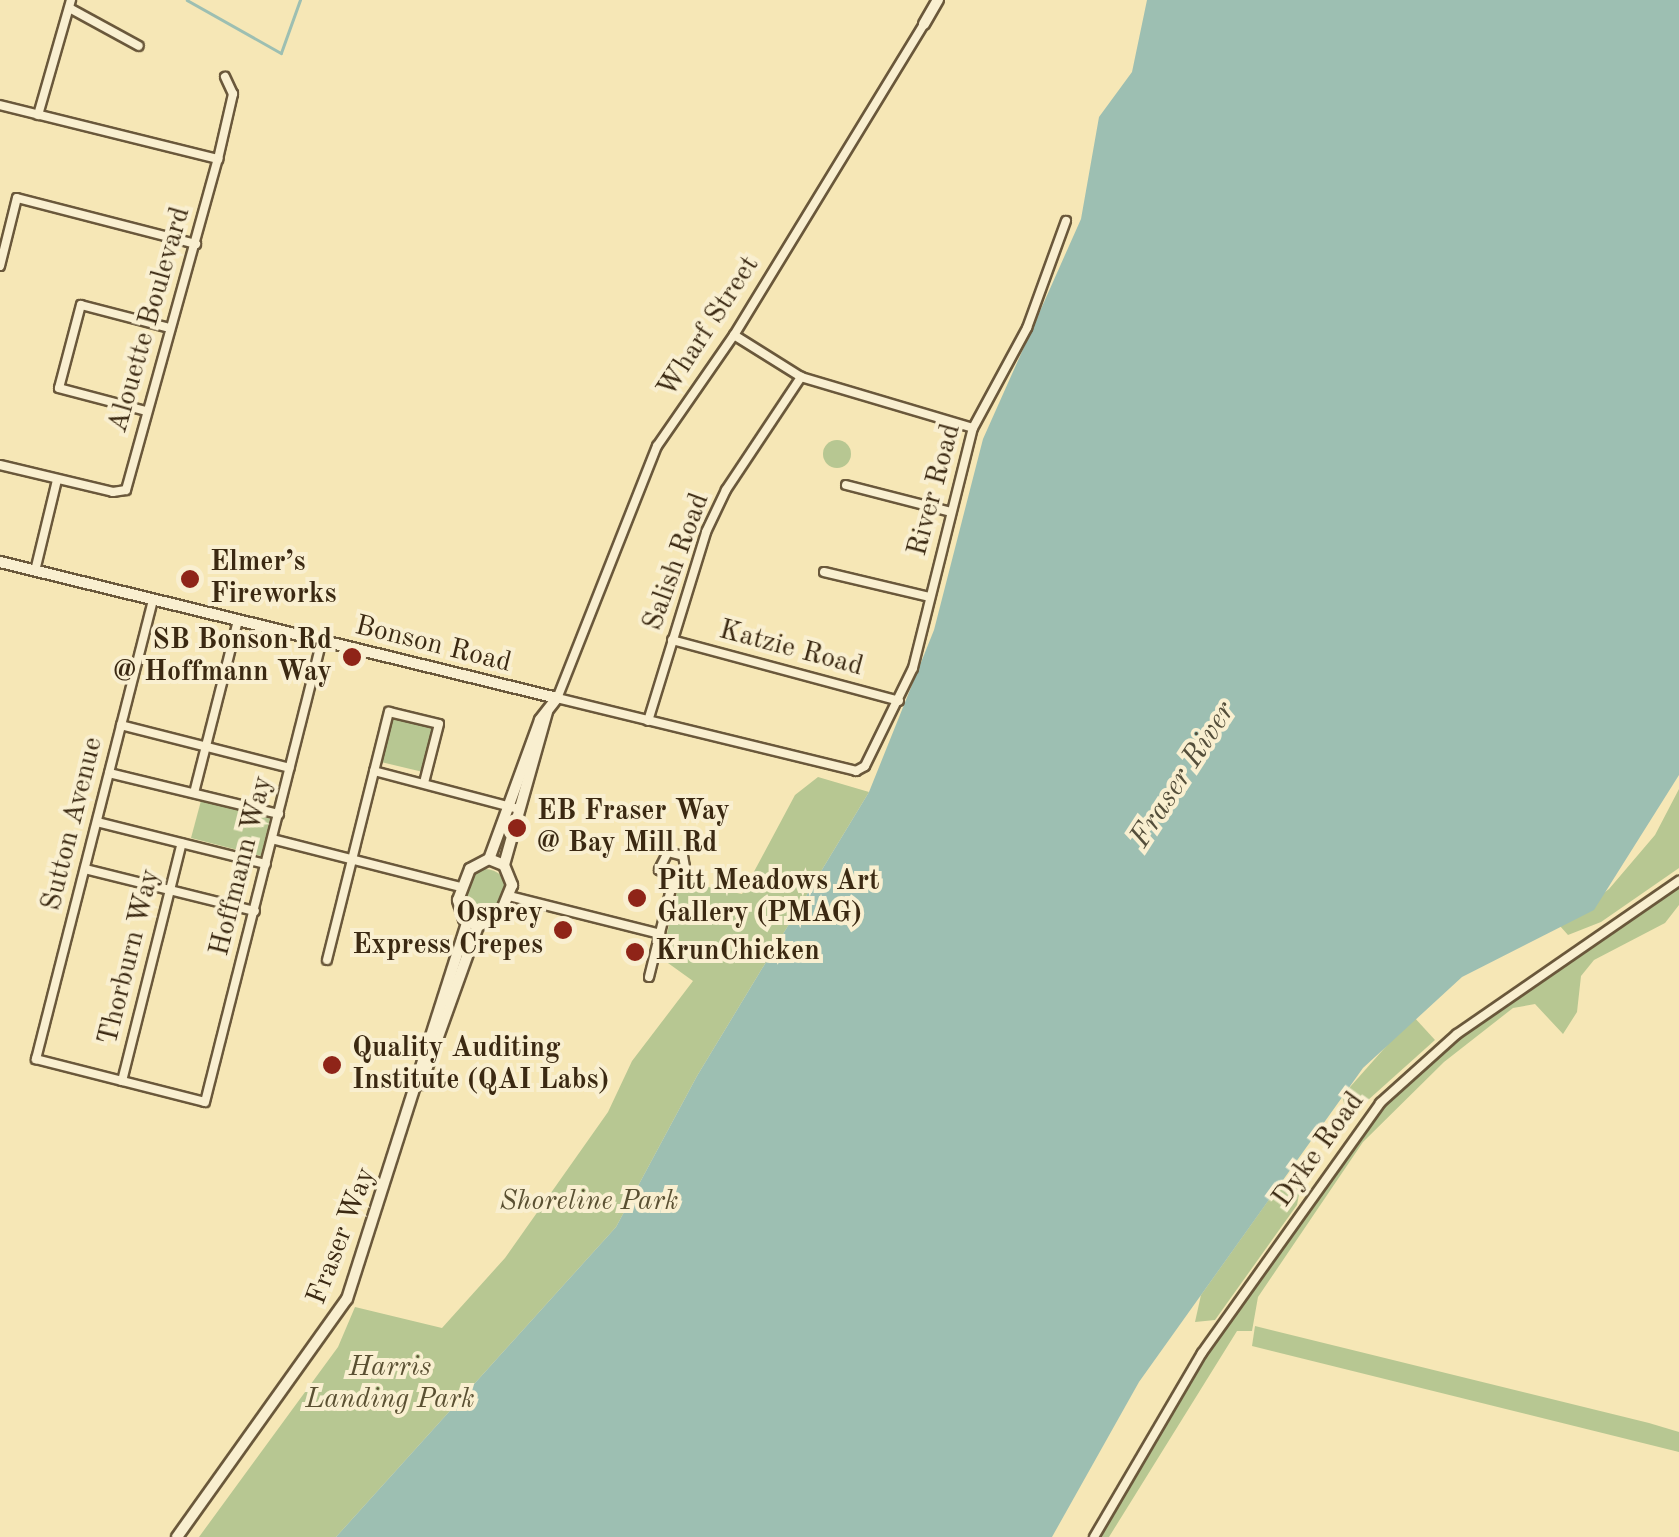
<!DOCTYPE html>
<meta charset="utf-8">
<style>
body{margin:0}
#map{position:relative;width:1679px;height:1537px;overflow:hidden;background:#f6e7b6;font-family:"Old Standard TT",serif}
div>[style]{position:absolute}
.green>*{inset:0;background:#b7c792}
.round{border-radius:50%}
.water>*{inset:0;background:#9dbfb2}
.stream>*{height:2.5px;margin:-1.25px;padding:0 1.25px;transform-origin:1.25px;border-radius:1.25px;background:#9dbfb2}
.roads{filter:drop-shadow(2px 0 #6a583b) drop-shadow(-2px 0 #6a583b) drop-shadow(0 2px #6a583b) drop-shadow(0 -2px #6a583b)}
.street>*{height:8px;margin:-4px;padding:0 4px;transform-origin:4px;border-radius:4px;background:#f9efd0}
.secondary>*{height:10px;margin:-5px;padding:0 5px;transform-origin:5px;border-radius:5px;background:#f9efd0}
.dots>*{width:28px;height:28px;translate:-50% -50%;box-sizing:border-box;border:5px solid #f9efd0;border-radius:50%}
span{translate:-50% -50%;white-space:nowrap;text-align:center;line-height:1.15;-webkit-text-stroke:8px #f9efd0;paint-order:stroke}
.street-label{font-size:28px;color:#3b2912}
.poi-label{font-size:28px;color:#3b2912;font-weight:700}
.left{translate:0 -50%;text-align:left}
.right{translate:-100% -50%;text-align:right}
.park-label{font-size:28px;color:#5a5032;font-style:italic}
.water-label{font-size:30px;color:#544e3a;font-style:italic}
</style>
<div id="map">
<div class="green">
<div class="round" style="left:823px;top:440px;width:28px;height:28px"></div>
<div style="clip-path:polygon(391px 717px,433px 726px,423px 772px,381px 762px)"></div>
<div style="clip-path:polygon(818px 777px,869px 792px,697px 1076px,616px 1227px,336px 1537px,199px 1537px,338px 1347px,355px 1307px,442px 1328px,505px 1258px,608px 1112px,632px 1061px,693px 981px,661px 958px,678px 888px,689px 883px,742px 894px,795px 795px)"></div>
<div style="clip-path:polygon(1679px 789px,1679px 868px,1601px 922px,1568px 935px,1560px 926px,1609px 889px,1655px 835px)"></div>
<div style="clip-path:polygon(202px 797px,271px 815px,261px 856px,191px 838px)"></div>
<div class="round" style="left:462px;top:869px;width:46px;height:46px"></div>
<div style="clip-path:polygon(1679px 887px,1679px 905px,1665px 923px,1594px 960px,1581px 976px,1577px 1012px,1563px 1034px,1535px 1004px,1513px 1008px,1444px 1062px,1363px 1142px,1258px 1297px,1252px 1331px,1237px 1331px,1109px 1537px,1098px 1537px,1194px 1372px,1380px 1108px,1472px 1027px)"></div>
<div style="clip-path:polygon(1413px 1016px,1435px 1040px,1348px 1118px,1342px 1096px)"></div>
<div style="clip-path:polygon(1292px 1187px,1300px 1189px,1297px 1205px,1215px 1320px,1195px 1322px,1201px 1295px,1275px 1191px)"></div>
<div style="clip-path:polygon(1255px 1326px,1649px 1423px,1679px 1432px,1679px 1452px,1252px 1346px)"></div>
</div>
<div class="water">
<div style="clip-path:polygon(1147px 0,1679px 0,1679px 775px,1594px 910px,1462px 977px,1363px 1068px,1139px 1382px,1052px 1537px,336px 1537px,616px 1227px,697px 1076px,869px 792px,934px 630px,983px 439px,1081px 219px,1099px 117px,1132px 72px)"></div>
</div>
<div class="stream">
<div style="left:187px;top:0;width:108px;rotate:29.4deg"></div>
<div style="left:281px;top:53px;width:56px;rotate:-70.3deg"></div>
</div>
<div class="roads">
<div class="street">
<div style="left:71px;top:9px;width:77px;rotate:28.6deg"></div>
<div style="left:924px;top:24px;width:364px;rotate:121.4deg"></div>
<div style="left:734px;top:335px;width:135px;rotate:124.7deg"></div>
<div style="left:657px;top:446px;width:271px;rotate:111.6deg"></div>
<div style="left:557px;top:698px;width:308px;rotate:13.7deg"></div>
<div style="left:856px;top:771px;width:10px;rotate:-29deg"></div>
<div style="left:865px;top:766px;width:109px;rotate:-63.9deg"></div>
<div style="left:913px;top:668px;width:247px;rotate:-76deg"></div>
<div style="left:973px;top:428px;width:114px;rotate:-61.6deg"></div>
<div style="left:1027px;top:328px;width:114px;rotate:-70deg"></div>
<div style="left:0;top:105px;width:225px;rotate:13.9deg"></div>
<div style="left:38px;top:115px;width:120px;rotate:-74deg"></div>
<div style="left:0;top:266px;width:70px;rotate:-76deg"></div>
<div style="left:17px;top:198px;width:185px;rotate:14.4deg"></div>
<div style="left:734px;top:335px;width:79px;rotate:32.1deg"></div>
<div style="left:801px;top:377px;width:179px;rotate:16.5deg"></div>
<div style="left:146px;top:411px;width:90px;rotate:-165.2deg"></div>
<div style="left:59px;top:388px;width:86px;rotate:-75.2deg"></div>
<div style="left:81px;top:305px;width:88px;rotate:14.5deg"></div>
<div style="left:0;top:465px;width:116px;rotate:13.4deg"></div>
<div style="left:113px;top:492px;width:13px;rotate:-9deg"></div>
<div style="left:126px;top:490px;width:344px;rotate:-74.5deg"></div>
<div style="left:218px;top:159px;width:67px;rotate:-77deg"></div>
<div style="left:233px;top:94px;width:19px;rotate:-115deg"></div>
<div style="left:846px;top:485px;width:108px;rotate:14.4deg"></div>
<div style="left:35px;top:571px;width:94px;rotate:-76.4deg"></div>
<div style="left:824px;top:572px;width:109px;rotate:13.3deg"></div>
<div style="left:153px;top:600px;width:474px;rotate:104.3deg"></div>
<div style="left:36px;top:1059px;width:174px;rotate:14.3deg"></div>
<div style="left:205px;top:1102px;width:476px;rotate:-75.8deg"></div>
<div style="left:672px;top:640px;width:235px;rotate:15deg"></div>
<div style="left:648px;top:721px;width:198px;rotate:-72.9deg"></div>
<div style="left:706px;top:532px;width:47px;rotate:-64.5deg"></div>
<div style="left:726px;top:490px;width:136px;rotate:-56.4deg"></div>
<div style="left:121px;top:725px;width:174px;rotate:14.3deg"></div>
<div style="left:374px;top:771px;width:150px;rotate:14.7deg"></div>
<div style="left:109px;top:773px;width:175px;rotate:13.6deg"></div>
<div style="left:194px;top:793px;width:178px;rotate:-75.7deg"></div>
<div style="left:97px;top:822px;width:174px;rotate:14deg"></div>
<div style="left:272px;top:839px;width:195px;rotate:14.3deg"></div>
<div style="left:85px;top:869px;width:175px;rotate:13.9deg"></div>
<div style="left:509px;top:896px;width:156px;rotate:14.1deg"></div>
<div style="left:327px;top:960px;width:256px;rotate:-76deg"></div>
<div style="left:389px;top:712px;width:51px;rotate:13.5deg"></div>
<div style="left:439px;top:724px;width:61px;rotate:104.3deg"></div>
<div style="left:649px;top:977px;width:103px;rotate:-76deg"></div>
<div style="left:674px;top:877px;width:9px;rotate:6deg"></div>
<div style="left:683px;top:878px;width:11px;rotate:-80deg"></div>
<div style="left:685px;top:867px;width:11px;rotate:-100deg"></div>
<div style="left:683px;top:856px;width:16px;rotate:-165deg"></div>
<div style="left:668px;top:852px;width:20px;rotate:117deg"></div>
<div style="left:659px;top:870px;width:17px;rotate:25deg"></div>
<div style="left:122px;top:1081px;width:245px;rotate:-75.9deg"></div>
<div style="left:1094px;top:1537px;width:213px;rotate:-59.6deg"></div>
<div style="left:1202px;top:1353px;width:307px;rotate:-54.5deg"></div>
<div style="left:1380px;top:1103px;width:103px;rotate:-41.9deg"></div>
<div style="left:1457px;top:1034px;width:270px;rotate:-34.6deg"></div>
</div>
<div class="secondary">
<div style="left:924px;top:24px;width:28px;rotate:-60deg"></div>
<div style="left:0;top:562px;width:573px;rotate:13.72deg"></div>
<div style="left:557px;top:698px;width:28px;rotate:128deg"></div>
<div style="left:540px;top:720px;width:148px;rotate:110.1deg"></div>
<div style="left:489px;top:859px;width:16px;rotate:22deg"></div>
<div style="left:504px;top:865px;width:22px;rotate:68deg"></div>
<div style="left:512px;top:885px;width:32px;rotate:112deg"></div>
<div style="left:500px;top:915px;width:25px;rotate:153deg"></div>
<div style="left:478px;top:926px;width:16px;rotate:-153deg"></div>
<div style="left:464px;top:919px;width:20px;rotate:-108deg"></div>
<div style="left:458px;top:900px;width:33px;rotate:-69deg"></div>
<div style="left:470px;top:869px;width:21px;rotate:-28deg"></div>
<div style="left:504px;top:865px;width:159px;rotate:-74.3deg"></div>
<div style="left:421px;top:1084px;width:168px;rotate:-70.2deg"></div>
<div style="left:177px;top:1537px;width:292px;rotate:-54.5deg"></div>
<div style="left:347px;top:1299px;width:396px;rotate:-72.3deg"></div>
</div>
</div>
<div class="dots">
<div style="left:190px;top:579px;background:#8f2418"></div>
<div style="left:352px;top:657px;background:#8f2418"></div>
<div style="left:517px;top:828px;background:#8f2418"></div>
<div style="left:637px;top:898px;background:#8f2418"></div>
<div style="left:563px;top:930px;background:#8f2418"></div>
<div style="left:635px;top:952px;background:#8f2418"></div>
<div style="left:332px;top:1065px;background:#8f2418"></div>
</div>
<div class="street-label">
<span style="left:150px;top:320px;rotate:-74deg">Alouette Boulevard</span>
<span style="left:709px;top:327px;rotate:-57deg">Wharf Street</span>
<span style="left:935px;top:490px;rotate:-75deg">River Road</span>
<span style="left:677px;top:562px;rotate:-70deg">Salish Road</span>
<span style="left:433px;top:645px;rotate:14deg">Bonson Road</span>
<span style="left:791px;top:649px;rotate:15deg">Katzie Road</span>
<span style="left:73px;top:824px;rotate:-76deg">Sutton Avenue</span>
<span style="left:242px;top:866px;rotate:-76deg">Hoffmann Way</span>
<span style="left:130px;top:957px;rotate:-76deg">Thorburn Way</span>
<span style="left:1319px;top:1150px;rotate:-54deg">Dyke Road</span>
<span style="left:342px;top:1236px;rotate:-69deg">Fraser Way</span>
</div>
<div class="poi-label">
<span class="left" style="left:210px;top:579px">Elmer’s<br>Fireworks</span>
<span class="right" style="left:332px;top:657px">SB Bonson Rd<br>@ Hoffmann Way</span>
<span class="left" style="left:537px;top:828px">EB Fraser Way<br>@ Bay Mill Rd</span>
<span class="left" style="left:657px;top:898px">Pitt Meadows Art<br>Gallery (PMAG)</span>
<span class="right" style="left:543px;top:930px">Osprey<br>Express Crepes</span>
<span class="left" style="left:655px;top:952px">KrunChicken</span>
<span class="left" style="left:352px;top:1065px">Quality Auditing<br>Institute (QAI Labs)</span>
</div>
<div class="park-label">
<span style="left:589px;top:1202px">Shoreline Park</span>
<span style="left:390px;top:1384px">Harris<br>Landing Park</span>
</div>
<div class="water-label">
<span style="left:1183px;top:775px;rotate:-57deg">Fraser River</span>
</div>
</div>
